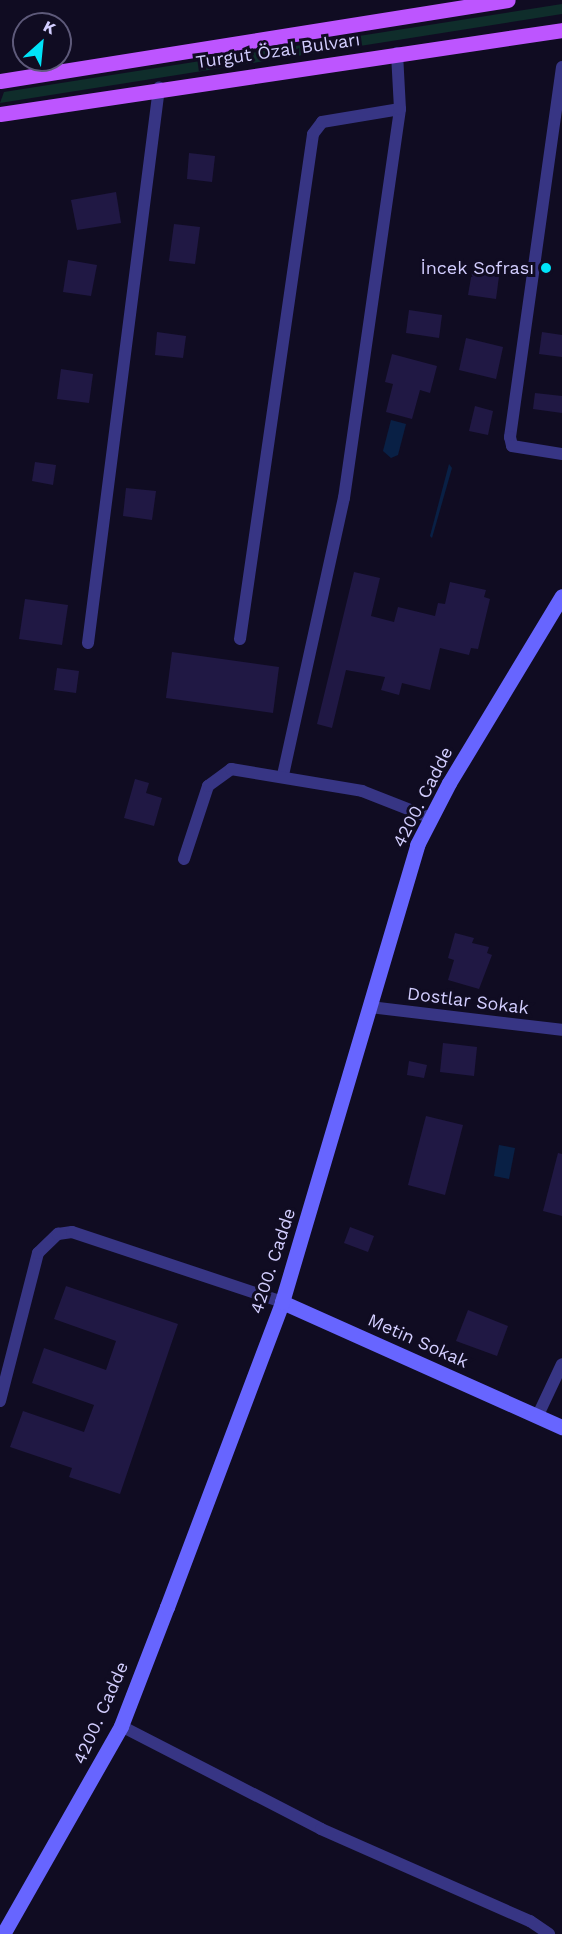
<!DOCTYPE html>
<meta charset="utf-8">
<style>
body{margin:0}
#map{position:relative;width:562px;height:1934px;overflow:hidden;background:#100c22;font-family:"Work Sans",sans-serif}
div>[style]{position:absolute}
.green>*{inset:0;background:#0f2d2b}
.water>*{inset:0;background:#092045}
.building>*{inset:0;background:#201844}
.street>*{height:12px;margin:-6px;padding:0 6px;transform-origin:6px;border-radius:6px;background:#373584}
.secondary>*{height:15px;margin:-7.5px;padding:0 7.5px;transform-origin:7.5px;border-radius:7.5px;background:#6765ff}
.primary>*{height:15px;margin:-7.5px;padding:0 7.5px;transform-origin:7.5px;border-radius:7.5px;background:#bd55ff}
.dots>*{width:16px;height:16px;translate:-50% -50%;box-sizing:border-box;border:3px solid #100c22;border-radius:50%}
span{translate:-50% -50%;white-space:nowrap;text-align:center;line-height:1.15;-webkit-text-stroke:6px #100c22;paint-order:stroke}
.street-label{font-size:18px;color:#d3ceff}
.poi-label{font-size:18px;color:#d3ceff}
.right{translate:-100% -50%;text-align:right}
.north{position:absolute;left:12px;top:12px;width:60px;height:60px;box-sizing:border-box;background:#100c22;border:2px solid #5e5a7a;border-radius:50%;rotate:27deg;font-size:16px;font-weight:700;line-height:24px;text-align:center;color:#d3ceff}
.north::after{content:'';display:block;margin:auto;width:21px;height:27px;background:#00e4f9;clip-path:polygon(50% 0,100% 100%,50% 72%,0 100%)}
</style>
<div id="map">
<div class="green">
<div style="clip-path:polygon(562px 4px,562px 14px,0 103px,4px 92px)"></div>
</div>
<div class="water">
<div style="clip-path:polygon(391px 420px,406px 424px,398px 455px,391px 458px,383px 451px)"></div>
<div style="clip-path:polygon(449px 464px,452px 468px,432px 538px,430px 536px)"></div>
<div style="clip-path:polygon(499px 1145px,515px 1148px,509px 1179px,494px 1176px)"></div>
</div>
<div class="building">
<div style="clip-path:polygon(189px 153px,215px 156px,212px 182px,187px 179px)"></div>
<div style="clip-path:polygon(116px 192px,121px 223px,77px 230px,71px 200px)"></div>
<div style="clip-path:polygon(174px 224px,200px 227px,195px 264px,169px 261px)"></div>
<div style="clip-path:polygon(68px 260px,97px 265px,91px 296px,63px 292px)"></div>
<div style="clip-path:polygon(472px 272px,499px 276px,496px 299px,468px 295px)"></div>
<div style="clip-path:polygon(409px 310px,442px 315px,439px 338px,406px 333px)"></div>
<div style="clip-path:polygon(157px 332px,186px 336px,183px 358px,155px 355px)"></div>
<div style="clip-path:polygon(542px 332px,562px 335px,562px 357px,539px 354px)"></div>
<div style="clip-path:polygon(466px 338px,503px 347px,496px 379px,459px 370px)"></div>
<div style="clip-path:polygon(392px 354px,437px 366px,430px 393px,420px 390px,412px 419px,386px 412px,393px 384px,385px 382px)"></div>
<div style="clip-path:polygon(61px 369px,93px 374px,89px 403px,57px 399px)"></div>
<div style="clip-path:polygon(535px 393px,562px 396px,562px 413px,533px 409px)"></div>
<div style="clip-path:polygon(475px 406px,493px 411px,488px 435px,469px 431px)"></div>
<div style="clip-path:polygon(35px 462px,56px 465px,53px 485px,32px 481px)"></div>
<div style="clip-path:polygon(126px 488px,156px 491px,152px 520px,123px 516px)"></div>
<div style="clip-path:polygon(354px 572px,380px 578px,371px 616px,394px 622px,398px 607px,435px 616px,438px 603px,445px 604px,450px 582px,486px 590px,484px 597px,490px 599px,478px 649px,471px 648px,469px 655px,440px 648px,430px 690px,402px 683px,399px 695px,381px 690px,385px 677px,346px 670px,332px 728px,317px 724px)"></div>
<div style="clip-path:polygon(25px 599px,68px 605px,62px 645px,19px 639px)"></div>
<div style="clip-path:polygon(172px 652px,279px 667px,273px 713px,166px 698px)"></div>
<div style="clip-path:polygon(57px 668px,79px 671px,76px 693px,54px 690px)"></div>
<div style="clip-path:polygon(135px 779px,149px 783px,146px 793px,162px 798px,154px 826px,124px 818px)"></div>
<div style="clip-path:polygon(455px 933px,474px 938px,472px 943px,489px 947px,487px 953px,492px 955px,479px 989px,448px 980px,454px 960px,448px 958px)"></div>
<div style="clip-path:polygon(443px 1043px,477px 1047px,474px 1076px,440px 1072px)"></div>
<div style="clip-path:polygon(409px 1061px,427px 1065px,424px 1078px,407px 1075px)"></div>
<div style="clip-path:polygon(426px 1116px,463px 1125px,445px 1195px,408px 1185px)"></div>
<div style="clip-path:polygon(558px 1153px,562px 1154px,562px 1216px,543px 1211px)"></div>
<div style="clip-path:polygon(350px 1227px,374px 1236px,368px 1252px,344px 1243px)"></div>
<div style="clip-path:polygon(66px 1286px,178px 1324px,120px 1494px,69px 1477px,72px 1468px,10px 1447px,23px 1411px,84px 1432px,94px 1405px,32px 1383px,44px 1348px,106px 1370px,116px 1341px,54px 1319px)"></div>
<div style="clip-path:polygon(468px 1310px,508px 1326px,497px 1356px,456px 1341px)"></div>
</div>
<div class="street">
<div style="left:562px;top:67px;width:374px;rotate:98deg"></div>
<div style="left:510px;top:437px;width:9px;rotate:77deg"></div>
<div style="left:512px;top:446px;width:51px;rotate:9.1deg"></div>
<div style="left:240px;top:639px;width:510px;rotate:-81.77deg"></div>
<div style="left:313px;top:134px;width:15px;rotate:-53deg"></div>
<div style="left:322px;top:122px;width:79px;rotate:-9.5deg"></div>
<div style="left:88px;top:643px;width:560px;rotate:-82.71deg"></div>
<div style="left:283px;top:775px;width:284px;rotate:-77.6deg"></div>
<div style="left:344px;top:498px;width:393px;rotate:-81.8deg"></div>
<div style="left:400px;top:109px;width:56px;rotate:-93.1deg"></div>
<div style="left:184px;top:859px;width:77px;rotate:-71.8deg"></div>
<div style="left:208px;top:786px;width:29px;rotate:-36deg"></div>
<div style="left:231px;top:769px;width:133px;rotate:9.5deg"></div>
<div style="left:362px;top:791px;width:74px;rotate:21.4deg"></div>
<div style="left:370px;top:1007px;width:193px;rotate:6.8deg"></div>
<div style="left:0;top:1401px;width:153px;rotate:-75.6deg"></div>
<div style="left:38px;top:1253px;width:28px;rotate:-44deg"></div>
<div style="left:58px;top:1234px;width:14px;rotate:-8deg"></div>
<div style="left:72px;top:1232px;width:221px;rotate:18.4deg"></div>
<div style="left:538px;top:1415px;width:56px;rotate:-64.8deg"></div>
<div style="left:121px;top:1726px;width:225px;rotate:27.2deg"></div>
<div style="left:321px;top:1829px;width:228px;rotate:23.8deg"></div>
<div style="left:530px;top:1921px;width:23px;rotate:34deg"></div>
</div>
<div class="secondary">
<div style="left:282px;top:1302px;width:307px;rotate:24.1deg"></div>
<div style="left:3px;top:1934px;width:239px;rotate:-60.4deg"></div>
<div style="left:121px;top:1726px;width:128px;rotate:-68.9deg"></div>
<div style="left:167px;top:1607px;width:326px;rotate:-69.3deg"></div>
<div style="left:282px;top:1302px;width:477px;rotate:-73.5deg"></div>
<div style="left:417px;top:845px;width:70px;rotate:-62.7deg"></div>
<div style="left:449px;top:783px;width:218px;rotate:-58.9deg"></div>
</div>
<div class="primary">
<div style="left:0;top:81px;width:514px;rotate:-9.06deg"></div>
<div style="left:0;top:114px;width:568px;rotate:-8.5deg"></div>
</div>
<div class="dots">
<div style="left:546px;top:268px;background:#00e4f9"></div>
</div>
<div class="street-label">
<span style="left:278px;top:51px;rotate:-8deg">Turgut Özal Bulvarı</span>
<span style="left:423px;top:797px;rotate:-63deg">4200. Cadde</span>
<span style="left:468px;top:1001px;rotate:7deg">Dostlar Sokak</span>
<span style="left:273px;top:1261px;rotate:-72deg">4200. Cadde</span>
<span style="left:418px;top:1341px;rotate:24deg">Metin Sokak</span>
<span style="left:101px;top:1713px;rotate:-66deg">4200. Cadde</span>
</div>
<div class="poi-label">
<span class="right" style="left:534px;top:268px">İncek Sofrası</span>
</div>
<div class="north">K</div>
</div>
